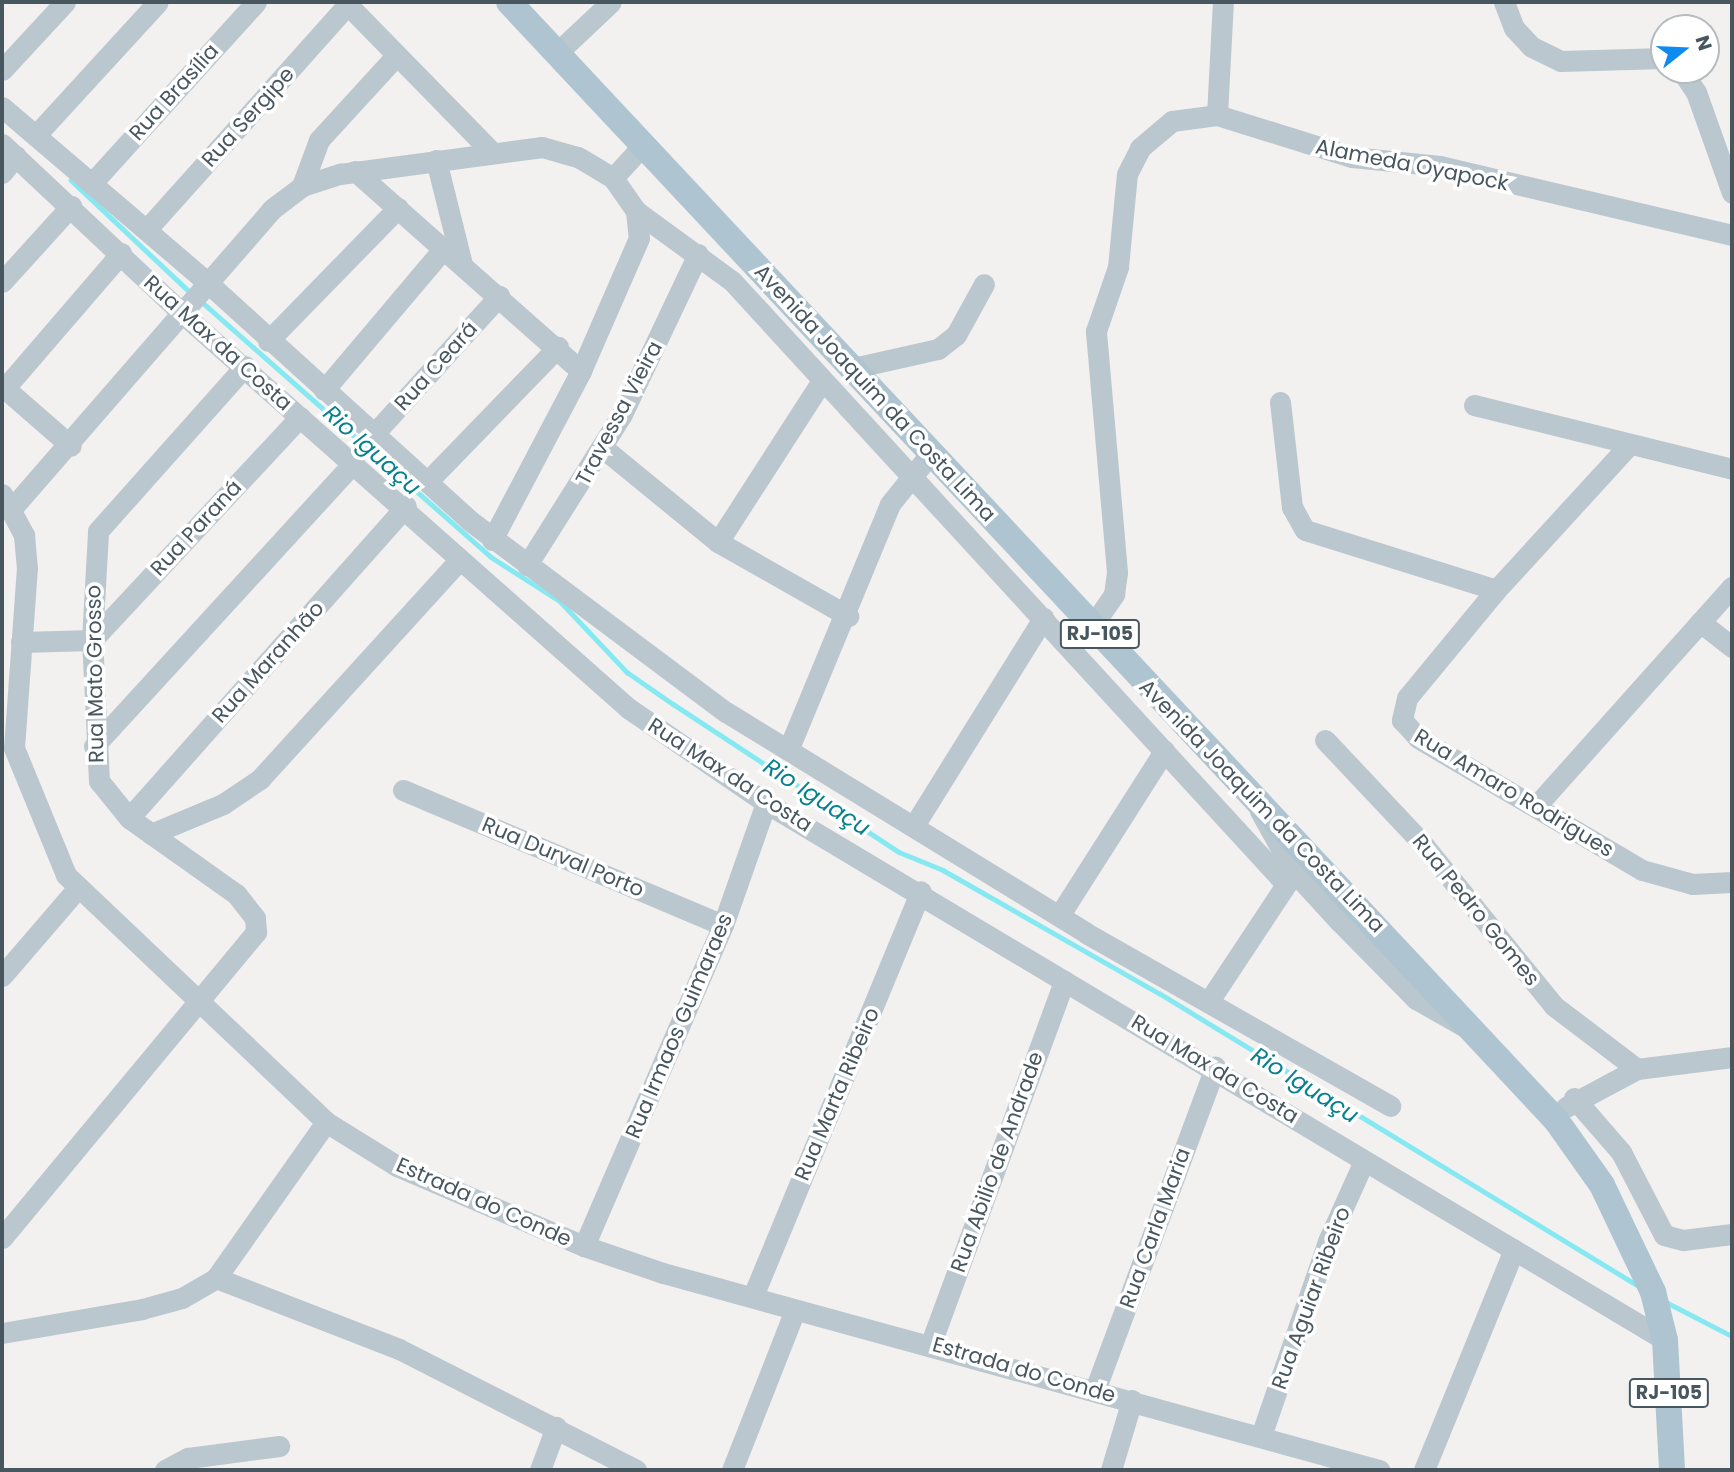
<!DOCTYPE html>
<meta charset="utf-8">
<style>
body{margin:0}
#map{position:relative;width:1734px;height:1472px;overflow:hidden;background:#f3f0f0;font-family:Poppins,sans-serif}
div>[style]{position:absolute}
.stream>*{height:4.5px;margin:-2.25px;padding:0 2.25px;transform-origin:2.25px;border-radius:2.25px;background:#86e9f2}
.minor>*{height:21px;margin:-10.5px;padding:0 10.5px;transform-origin:10.5px;border-radius:10.5px;background:#bbc7ce}
.major>*{height:26px;margin:-13px;padding:0 13px;transform-origin:13px;border-radius:13px;background:#aec4d1}
span{translate:-50% -50%;white-space:nowrap;text-align:center;line-height:1.15;-webkit-text-stroke:7px #fff;paint-order:stroke}
.shield-label span{padding:2px 5px;background:#fff;border:2px solid;border-radius:5px;-webkit-text-stroke-width:0}
.shield-label{font-size:19px;color:#47565f;font-weight:700}
.street-label{font-size:21px;color:#47565f}
.water-label{font-size:23px;color:#06818d;font-style:italic}
.frame{position:absolute;inset:0;border:4px solid #47565f;pointer-events:none}
.north{position:absolute;left:1650px;top:14px;width:70px;height:70px;box-sizing:border-box;background:#fff;border:2px solid #b5bbbf;border-radius:50%;rotate:72deg;font-size:19px;font-weight:700;line-height:28px;text-align:center;color:#47565f}
.north::after{content:'';display:block;margin:auto;width:24px;height:32px;background:#0d8bf0;clip-path:polygon(50% 0,100% 100%,50% 72%,0 100%)}
</style>
<div id="map">
<div class="stream">
<div style="left:71px;top:180px;width:166px;rotate:43.3deg"></div>
<div style="left:202px;top:302px;width:385px;rotate:41.4deg"></div>
<div style="left:491px;top:557px;width:82px;rotate:32.5deg"></div>
<div style="left:560px;top:601px;width:98px;rotate:46.7deg"></div>
<div style="left:627px;top:672px;width:56px;rotate:34.8deg"></div>
<div style="left:673px;top:704px;width:270px;rotate:33.2deg"></div>
<div style="left:899px;top:852px;width:48px;rotate:22.2deg"></div>
<div style="left:943px;top:870px;width:249px;rotate:29.7deg"></div>
<div style="left:1159px;top:993px;width:560px;rotate:31.42deg"></div>
<div style="left:1666px;top:1302px;width:74px;rotate:27.3deg"></div>
</div>
<div class="minor">
<div style="left:345px;top:2px;width:210px;rotate:45.6deg"></div>
<div style="left:1504px;top:2px;width:28px;rotate:69deg"></div>
<div style="left:1514px;top:28px;width:26px;rotate:47deg"></div>
<div style="left:1532px;top:47px;width:32px;rotate:26deg"></div>
<div style="left:1561px;top:61px;width:103px;rotate:-1.7deg"></div>
<div style="left:559px;top:51px;width:71px;rotate:-43.3deg"></div>
<div style="left:2px;top:70px;width:93px;rotate:-47.2deg"></div>
<div style="left:1681px;top:70px;width:27px;rotate:56deg"></div>
<div style="left:1696px;top:92px;width:107px;rotate:70.4deg"></div>
<div style="left:2px;top:107px;width:272px;rotate:40.5deg"></div>
<div style="left:209px;top:284px;width:351px;rotate:42.2deg"></div>
<div style="left:469px;top:520px;width:321px;rotate:36.8deg"></div>
<div style="left:726px;top:712px;width:422px;rotate:31.5deg"></div>
<div style="left:1086px;top:933px;width:350px;rotate:29.6deg"></div>
<div style="left:1217px;top:115px;width:113px;rotate:-87deg"></div>
<div style="left:36px;top:135px;width:180px;rotate:-47.5deg"></div>
<div style="left:2px;top:144px;width:250px;rotate:43.2deg"></div>
<div style="left:184px;top:315px;width:593px;rotate:41.51deg"></div>
<div style="left:628px;top:708px;width:168px;rotate:34.5deg"></div>
<div style="left:766px;top:803px;width:1047px;rotate:30.85deg"></div>
<div style="left:436px;top:160px;width:107px;rotate:76deg"></div>
<div style="left:355px;top:171px;width:302px;rotate:41.5deg"></div>
<div style="left:2px;top:173px;width:22px;rotate:-51deg"></div>
<div style="left:613px;top:178px;width:46px;rotate:-47.6deg"></div>
<div style="left:92px;top:183px;width:244px;rotate:-47.8deg"></div>
<div style="left:302px;top:186px;width:49px;rotate:-69.7deg"></div>
<div style="left:319px;top:140px;width:115px;rotate:-47.5deg"></div>
<div style="left:636px;top:211px;width:119px;rotate:36.1deg"></div>
<div style="left:732px;top:281px;width:819px;rotate:47.43deg"></div>
<div style="left:147px;top:229px;width:302px;rotate:-48.2deg"></div>
<div style="left:2px;top:282px;width:103px;rotate:-47.8deg"></div>
<div style="left:268px;top:341px;width:186px;rotate:-45.7deg"></div>
<div style="left:853px;top:368px;width:87px;rotate:-12.6deg"></div>
<div style="left:938px;top:349px;width:23px;rotate:-38deg"></div>
<div style="left:956px;top:335px;width:58px;rotate:-61.2deg"></div>
<div style="left:2px;top:386px;width:91px;rotate:41deg"></div>
<div style="left:5px;top:388px;width:178px;rotate:-49.3deg"></div>
<div style="left:324px;top:390px;width:186px;rotate:-49.8deg"></div>
<div style="left:1280px;top:402px;width:106px;rotate:83.5deg"></div>
<div style="left:1292px;top:507px;width:26px;rotate:61deg"></div>
<div style="left:1305px;top:530px;width:200px;rotate:17.4deg"></div>
<div style="left:1474px;top:405px;width:266px;rotate:13.9deg"></div>
<div style="left:373px;top:435px;width:188px;rotate:-47.8deg"></div>
<div style="left:1629px;top:445px;width:197px;rotate:132.5deg"></div>
<div style="left:1496px;top:590px;width:140px;rotate:129.5deg"></div>
<div style="left:1407px;top:698px;width:23px;rotate:103deg"></div>
<div style="left:1402px;top:720px;width:24px;rotate:48deg"></div>
<div style="left:1418px;top:738px;width:260px;rotate:30.5deg"></div>
<div style="left:1642px;top:870px;width:52px;rotate:15.6deg"></div>
<div style="left:1692px;top:884px;width:40px;rotate:-2.9deg"></div>
<div style="left:603px;top:448px;width:149px;rotate:39.3deg"></div>
<div style="left:718px;top:542px;width:150px;rotate:29.6deg"></div>
<div style="left:428px;top:481px;width:187px;rotate:-45.9deg"></div>
<div style="left:2px;top:494px;width:47px;rotate:61.8deg"></div>
<div style="left:24px;top:535px;width:32px;rotate:85deg"></div>
<div style="left:27px;top:567px;width:181px;rotate:94.1deg"></div>
<div style="left:14px;top:748px;width:137px;rotate:67.7deg"></div>
<div style="left:66px;top:875px;width:359px;rotate:43.5deg"></div>
<div style="left:326px;top:1122px;width:84px;rotate:31.8deg"></div>
<div style="left:397px;top:1166px;width:203px;rotate:23.2deg"></div>
<div style="left:584px;top:1246px;width:83px;rotate:18.9deg"></div>
<div style="left:663px;top:1273px;width:743px;rotate:15.38deg"></div>
<div style="left:14px;top:506px;width:393px;rotate:-49deg"></div>
<div style="left:272px;top:209px;width:38px;rotate:-37deg"></div>
<div style="left:302px;top:186px;width:40px;rotate:-18deg"></div>
<div style="left:340px;top:174px;width:204px;rotate:-7.6deg"></div>
<div style="left:542px;top:147px;width:37px;rotate:16deg"></div>
<div style="left:578px;top:157px;width:41px;rotate:31deg"></div>
<div style="left:613px;top:178px;width:40px;rotate:55.1deg"></div>
<div style="left:636px;top:211px;width:27px;rotate:84deg"></div>
<div style="left:639px;top:238px;width:145px;rotate:113.6deg"></div>
<div style="left:581px;top:371px;width:191px;rotate:117.8deg"></div>
<div style="left:718px;top:542px;width:188px;rotate:-57.2deg"></div>
<div style="left:527px;top:565px;width:178px;rotate:-57.8deg"></div>
<div style="left:622px;top:414px;width:177px;rotate:-64.6deg"></div>
<div style="left:1700px;top:622px;width:41px;rotate:38deg"></div>
<div style="left:1092px;top:626px;width:39px;rotate:-55deg"></div>
<div style="left:1114px;top:594px;width:22px;rotate:-82deg"></div>
<div style="left:1117px;top:572px;width:242px;rotate:-95deg"></div>
<div style="left:1096px;top:331px;width:68px;rotate:-71deg"></div>
<div style="left:1118px;top:267px;width:93px;rotate:-84.5deg"></div>
<div style="left:1127px;top:174px;width:29px;rotate:-63deg"></div>
<div style="left:1140px;top:148px;width:42px;rotate:-40.2deg"></div>
<div style="left:1172px;top:121px;width:45px;rotate:-7.6deg"></div>
<div style="left:1217px;top:115px;width:141px;rotate:17.3deg"></div>
<div style="left:1352px;top:157px;width:88px;rotate:5.8deg"></div>
<div style="left:1440px;top:166px;width:300px;rotate:13.3deg"></div>
<div style="left:21px;top:642px;width:71px;rotate:-1.6deg"></div>
<div style="left:92px;top:640px;width:305px;rotate:-47deg"></div>
<div style="left:1325px;top:740px;width:141px;rotate:46.7deg"></div>
<div style="left:1422px;top:843px;width:210px;rotate:51deg"></div>
<div style="left:1554px;top:1006px;width:104px;rotate:37.2deg"></div>
<div style="left:94px;top:746px;width:385px;rotate:-47.5deg"></div>
<div style="left:789px;top:748px;width:264px;rotate:-67.5deg"></div>
<div style="left:890px;top:504px;width:65px;rotate:-51.2deg"></div>
<div style="left:403px;top:790px;width:347px;rotate:22.9deg"></div>
<div style="left:1536px;top:806px;width:294px;rotate:-48.2deg"></div>
<div style="left:1260px;top:811px;width:70px;rotate:60.9deg"></div>
<div style="left:1294px;top:872px;width:67px;rotate:47.4deg"></div>
<div style="left:1339px;top:921px;width:110px;rotate:45.4deg"></div>
<div style="left:1416px;top:999px;width:56px;rotate:29.7deg"></div>
<div style="left:129px;top:818px;width:417px;rotate:-48.4deg"></div>
<div style="left:915px;top:824px;width:243px;rotate:-58.1deg"></div>
<div style="left:151px;top:834px;width:78px;rotate:-22.6deg"></div>
<div style="left:223px;top:804px;width:45px;rotate:-34deg"></div>
<div style="left:260px;top:779px;width:296px;rotate:-47.7deg"></div>
<div style="left:1059px;top:916px;width:196px;rotate:-57.5deg"></div>
<div style="left:2px;top:976px;width:113px;rotate:-49.3deg"></div>
<div style="left:1209px;top:1001px;width:152px;rotate:-56.5deg"></div>
<div style="left:1574px;top:1098px;width:72px;rotate:49deg"></div>
<div style="left:1621px;top:1152px;width:93px;rotate:62.6deg"></div>
<div style="left:1664px;top:1235px;width:20px;rotate:15deg"></div>
<div style="left:1683px;top:1240px;width:49px;rotate:-7deg"></div>
<div style="left:1566px;top:1107px;width:81px;rotate:-28.2deg"></div>
<div style="left:1637px;top:1069px;width:96px;rotate:-7.2deg"></div>
<div style="left:2px;top:1238px;width:398px;rotate:-50.3deg"></div>
<div style="left:256px;top:932px;width:14px;rotate:-94deg"></div>
<div style="left:255px;top:918px;width:31px;rotate:-128deg"></div>
<div style="left:236px;top:894px;width:131px;rotate:-144.6deg"></div>
<div style="left:129px;top:818px;width:48px;rotate:-129deg"></div>
<div style="left:99px;top:781px;width:141px;rotate:-92.8deg"></div>
<div style="left:92px;top:640px;width:109px;rotate:-86.8deg"></div>
<div style="left:98px;top:531px;width:221px;rotate:-48.3deg"></div>
<div style="left:584px;top:1246px;width:350px;rotate:-66.6deg"></div>
<div style="left:723px;top:925px;width:129px;rotate:-70.6deg"></div>
<div style="left:216px;top:1278px;width:191px;rotate:-54.8deg"></div>
<div style="left:753px;top:1296px;width:438px;rotate:-67.5deg"></div>
<div style="left:2px;top:1333px;width:142px;rotate:-9.7deg"></div>
<div style="left:142px;top:1309px;width:41px;rotate:-15.4deg"></div>
<div style="left:182px;top:1298px;width:39px;rotate:-30deg"></div>
<div style="left:216px;top:1278px;width:196px;rotate:21.2deg"></div>
<div style="left:399px;top:1349px;width:266px;rotate:27deg"></div>
<div style="left:931px;top:1343px;width:386px;rotate:-69.8deg"></div>
<div style="left:1095px;top:1390px;width:345px;rotate:-69.6deg"></div>
<div style="left:1261px;top:1436px;width:206px;rotate:-71deg"></div>
<div style="left:1328px;top:1241px;width:88px;rotate:-65.8deg"></div>
<div style="left:165px;top:1470px;width:26px;rotate:-28deg"></div>
<div style="left:188px;top:1458px;width:92px;rotate:-7.5deg"></div>
<div style="left:540px;top:1470px;width:46px;rotate:-69.6deg"></div>
<div style="left:732px;top:1470px;width:172px;rotate:-68.5deg"></div>
<div style="left:1111px;top:1470px;width:73px;rotate:-73.3deg"></div>
<div style="left:1424px;top:1470px;width:238px;rotate:-67.8deg"></div>
</div>
<div class="major">
<div style="left:509px;top:2px;width:1532px;rotate:46.88deg"></div>
<div style="left:1556px;top:1120px;width:80px;rotate:54.7deg"></div>
<div style="left:1602px;top:1185px;width:119px;rotate:64.5deg"></div>
<div style="left:1653px;top:1292px;width:49px;rotate:76deg"></div>
<div style="left:1665px;top:1340px;width:130px;rotate:86.9deg"></div>
</div>
<div class="shield-label">
<span style="left:1100px;top:634px">RJ-105</span>
<span style="left:1669px;top:1393px">RJ-105</span>
</div>
<div class="street-label">
<span style="left:174px;top:92px;rotate:-48deg">Rua Brasília</span>
<span style="left:248px;top:117px;rotate:-48deg">Rua Sergipe</span>
<span style="left:1412px;top:165px;rotate:11deg">Alameda Oyapock</span>
<span style="left:218px;top:343px;rotate:42deg">Rua Max da Costa</span>
<span style="left:436px;top:366px;rotate:-48deg">Rua Ceará</span>
<span style="left:875px;top:393px;rotate:47deg">Avenida Joaquim da Costa Lima</span>
<span style="left:619px;top:413px;rotate:-62deg">Travessa Vieira</span>
<span style="left:196px;top:528px;rotate:-47deg">Rua Paraná</span>
<span style="left:268px;top:662px;rotate:-48deg">Rua Maranhão</span>
<span style="left:95px;top:674px;rotate:-91deg">Rua Mato Grosso</span>
<span style="left:730px;top:775px;rotate:33deg">Rua Max da Costa</span>
<span style="left:1514px;top:793px;rotate:31deg">Rua Amaro Rodrigues</span>
<span style="left:1262px;top:806px;rotate:46deg">Avenida Joaquim da Costa Lima</span>
<span style="left:563px;top:857px;rotate:23deg">Rua Durval Porto</span>
<span style="left:1476px;top:910px;rotate:51deg">Rua Pedro Gomes</span>
<span style="left:679px;top:1026px;rotate:-67deg">Rua Irmaos Guimaraes</span>
<span style="left:1215px;top:1069px;rotate:31deg">Rua Max da Costa</span>
<span style="left:837px;top:1094px;rotate:-67deg">Rua Marta Ribeiro</span>
<span style="left:997px;top:1162px;rotate:-70deg">Rua Abilio de Andrade</span>
<span style="left:484px;top:1202px;rotate:24deg">Estrada do Conde</span>
<span style="left:1155px;top:1228px;rotate:-70deg">Rua Carla Maria</span>
<span style="left:1311px;top:1298px;rotate:-70deg">Rua Aguiar Ribeiro</span>
<span style="left:1024px;top:1370px;rotate:16deg">Estrada do Conde</span>
</div>
<div class="water-label">
<span style="left:372px;top:450px;rotate:42deg">Rio Iguaçu</span>
<span style="left:817px;top:797px;rotate:33deg">Rio Iguaçu</span>
<span style="left:1305px;top:1085px;rotate:32deg">Rio Iguaçu</span>
</div>
<div class="frame"></div>
<div class="north">N</div>
</div>
